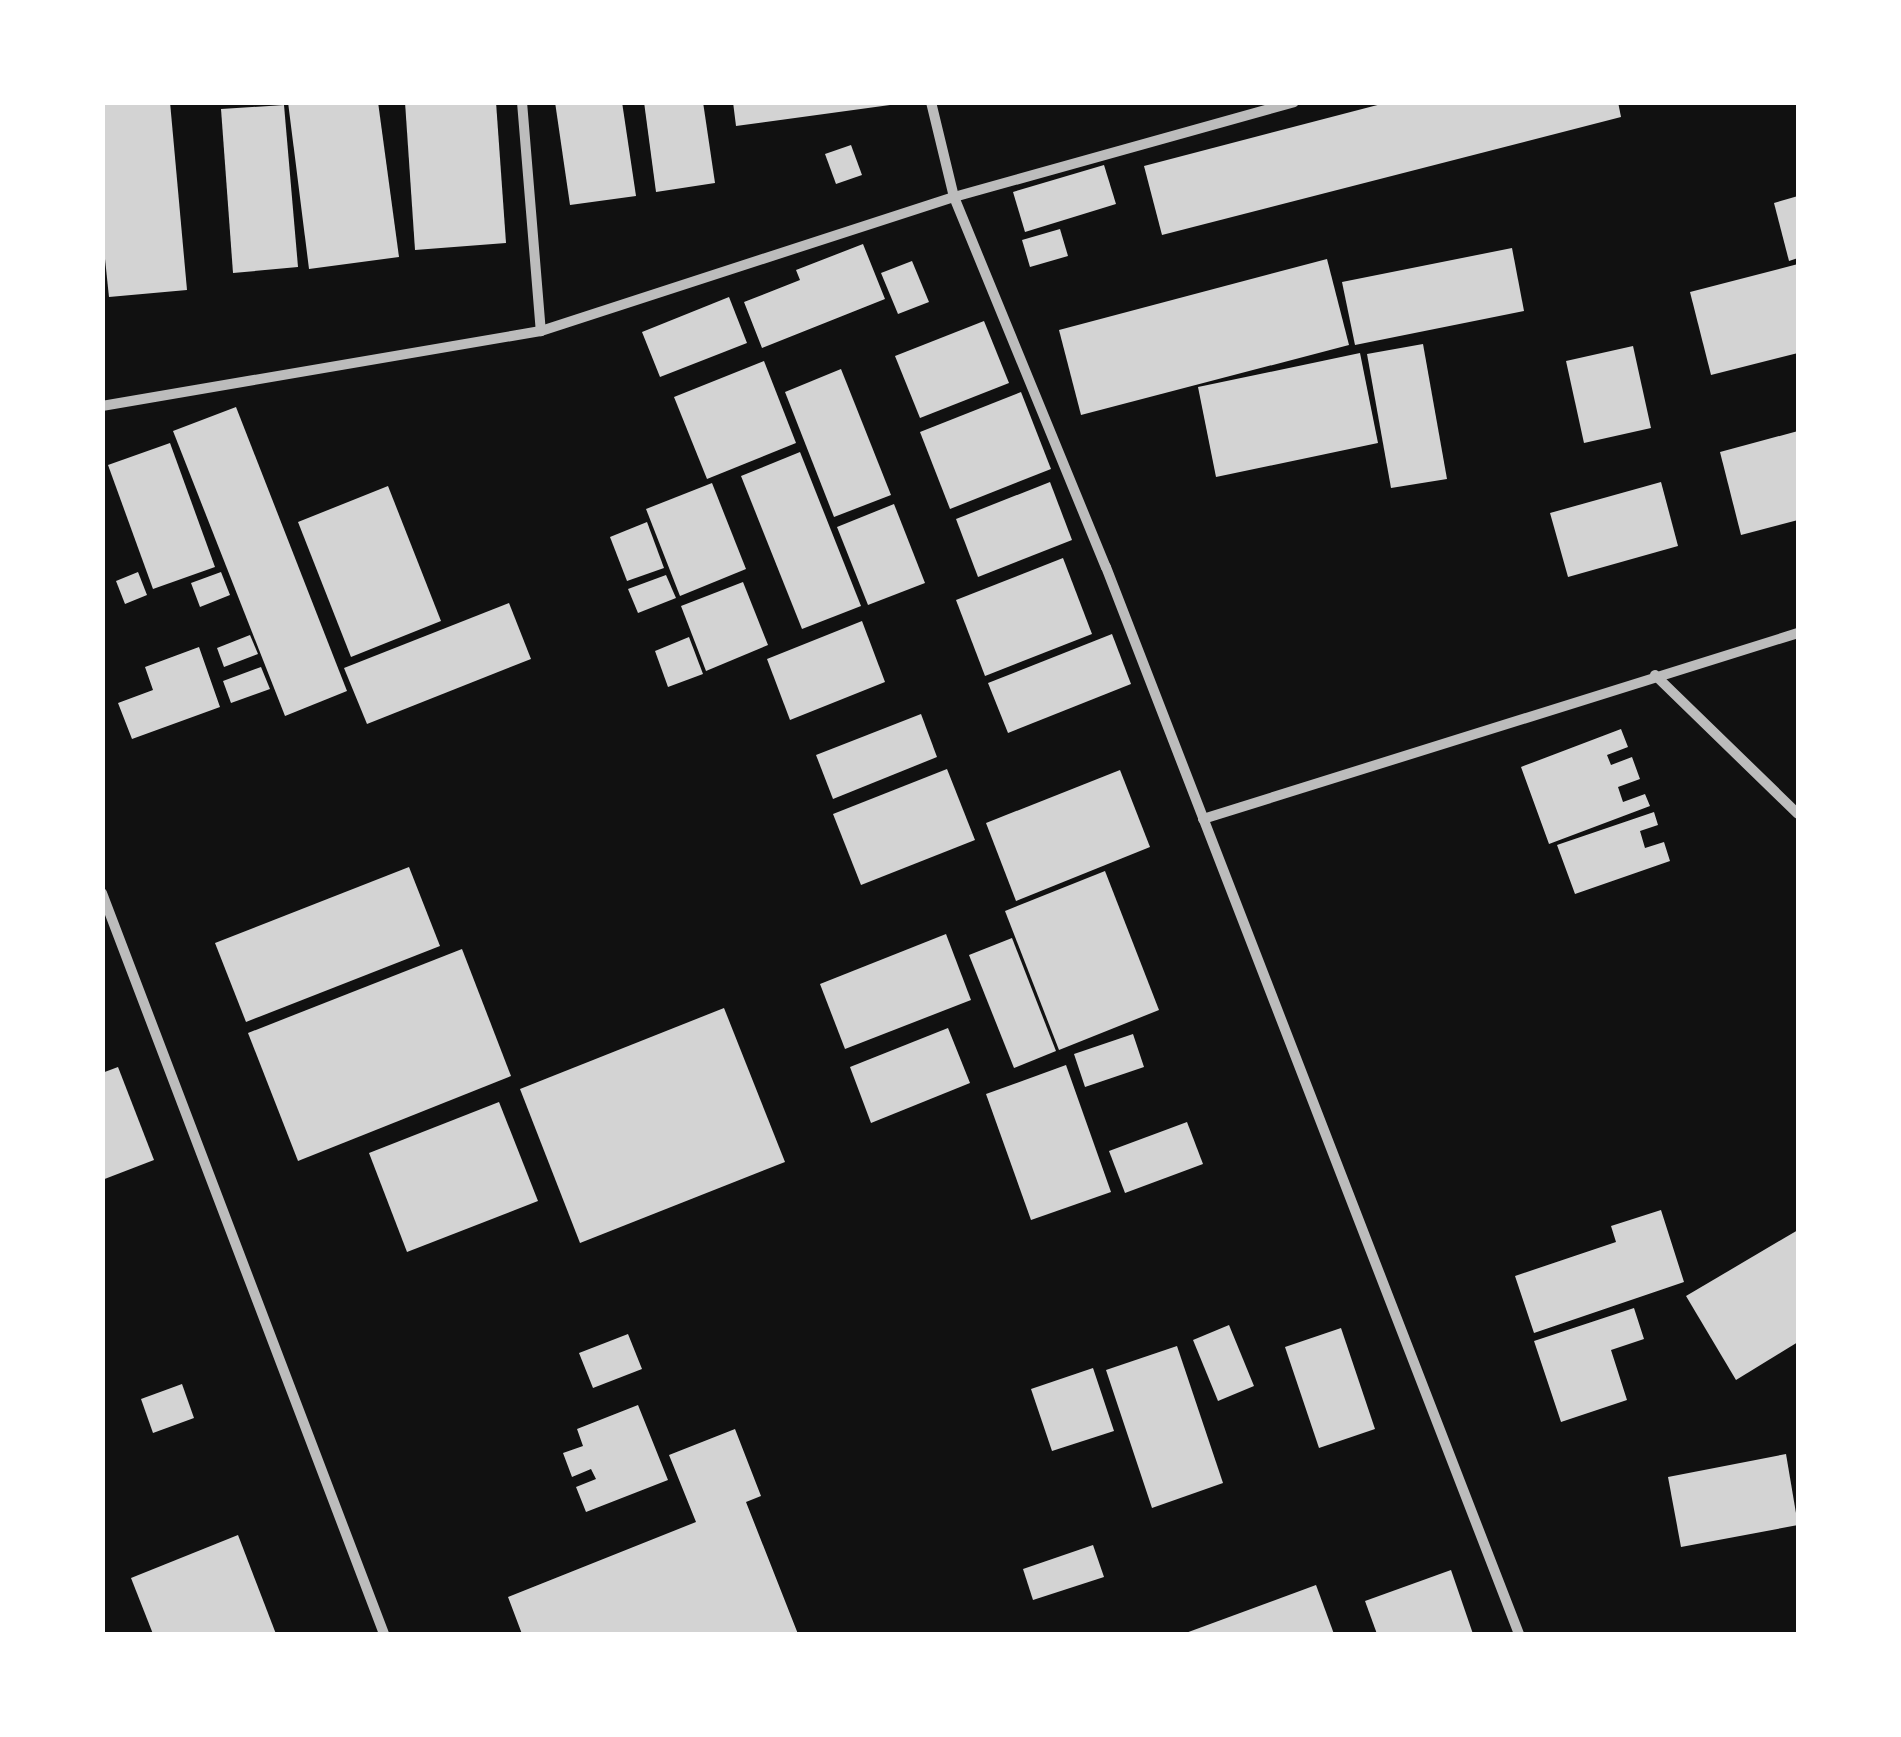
<!DOCTYPE html>
<style>
body{margin:0}
#map{position:relative;width:1901px;height:1737px;overflow:hidden;background:#111;font-family:"Roboto Condensed",sans-serif}
div>[style]{position:absolute}
.building>*{inset:0;background:#d3d3d3}
.minor>*{height:10px;margin:-5px;padding:0 5px;transform-origin:5px;border-radius:5px;background:#bcbcbc}
span{translate:-50% -50%;white-space:nowrap;text-align:center;line-height:1.15;-webkit-text-stroke:10px #fff;paint-order:stroke}
.frame{position:absolute;inset:0;border:105px solid #fff;pointer-events:none}
</style>
<div id="map">
<div class="building">
<div style="clip-path:polygon(170px 102px,187px 290px,109px 297px,102px 230px,102px 105px)"></div>
<div style="clip-path:polygon(288px 102px,378px 102px,399px 257px,309px 269px)"></div>
<div style="clip-path:polygon(405px 102px,496px 102px,506px 243px,415px 250px)"></div>
<div style="clip-path:polygon(555px 102px,622px 102px,636px 196px,570px 205px)"></div>
<div style="clip-path:polygon(644px 102px,703px 102px,715px 183px,656px 192px)"></div>
<div style="clip-path:polygon(733px 102px,890px 102px,890px 105px,736px 126px)"></div>
<div style="clip-path:polygon(1389px 102px,1618px 102px,1621px 117px,1162px 235px,1144px 166px)"></div>
<div style="clip-path:polygon(284px 105px,298px 267px,233px 273px,221px 109px)"></div>
<div style="clip-path:polygon(851px 145px,862px 175px,836px 184px,825px 154px)"></div>
<div style="clip-path:polygon(1104px 165px,1116px 204px,1025px 232px,1013px 192px)"></div>
<div style="clip-path:polygon(1798px 196px,1798px 258px,1789px 261px,1774px 203px)"></div>
<div style="clip-path:polygon(1060px 229px,1068px 256px,1030px 267px,1022px 240px)"></div>
<div style="clip-path:polygon(863px 244px,885px 299px,762px 348px,744px 302px,800px 280px,796px 270px)"></div>
<div style="clip-path:polygon(1512px 248px,1524px 311px,1355px 345px,1342px 282px)"></div>
<div style="clip-path:polygon(1327px 259px,1349px 345px,1081px 415px,1059px 330px)"></div>
<div style="clip-path:polygon(912px 261px,929px 302px,898px 314px,881px 273px)"></div>
<div style="clip-path:polygon(1798px 264px,1798px 353px,1711px 375px,1690px 292px)"></div>
<div style="clip-path:polygon(729px 297px,747px 343px,660px 377px,642px 332px)"></div>
<div style="clip-path:polygon(984px 321px,1009px 383px,920px 418px,895px 356px)"></div>
<div style="clip-path:polygon(1423px 344px,1447px 479px,1391px 488px,1367px 354px)"></div>
<div style="clip-path:polygon(1633px 346px,1651px 428px,1584px 443px,1566px 361px)"></div>
<div style="clip-path:polygon(1360px 353px,1378px 443px,1216px 477px,1198px 387px)"></div>
<div style="clip-path:polygon(764px 361px,796px 443px,707px 479px,674px 397px)"></div>
<div style="clip-path:polygon(841px 369px,891px 495px,834px 517px,785px 392px)"></div>
<div style="clip-path:polygon(1021px 392px,1051px 469px,950px 509px,920px 432px)"></div>
<div style="clip-path:polygon(236px 407px,347px 691px,285px 716px,173px 431px)"></div>
<div style="clip-path:polygon(1798px 431px,1798px 520px,1741px 535px,1720px 452px)"></div>
<div style="clip-path:polygon(170px 443px,215px 567px,153px 589px,108px 465px)"></div>
<div style="clip-path:polygon(800px 452px,861px 606px,802px 629px,741px 476px)"></div>
<div style="clip-path:polygon(1050px 482px,1072px 540px,978px 577px,956px 519px)"></div>
<div style="clip-path:polygon(1661px 482px,1678px 546px,1568px 577px,1550px 513px)"></div>
<div style="clip-path:polygon(712px 483px,746px 569px,680px 596px,646px 509px)"></div>
<div style="clip-path:polygon(388px 486px,441px 621px,351px 657px,298px 522px)"></div>
<div style="clip-path:polygon(894px 504px,925px 583px,868px 605px,837px 527px)"></div>
<div style="clip-path:polygon(647px 522px,664px 568px,627px 581px,610px 537px)"></div>
<div style="clip-path:polygon(1063px 558px,1092px 634px,985px 676px,956px 600px)"></div>
<div style="clip-path:polygon(138px 572px,147px 595px,125px 604px,116px 581px)"></div>
<div style="clip-path:polygon(221px 572px,230px 595px,200px 607px,191px 583px)"></div>
<div style="clip-path:polygon(666px 575px,676px 598px,638px 613px,628px 589px)"></div>
<div style="clip-path:polygon(743px 582px,768px 645px,706px 671px,681px 606px)"></div>
<div style="clip-path:polygon(509px 603px,531px 659px,367px 724px,344px 668px)"></div>
<div style="clip-path:polygon(862px 621px,885px 682px,790px 720px,767px 659px)"></div>
<div style="clip-path:polygon(1112px 634px,1131px 684px,1008px 733px,988px 683px)"></div>
<div style="clip-path:polygon(250px 635px,258px 654px,224px 667px,217px 648px)"></div>
<div style="clip-path:polygon(689px 637px,703px 674px,668px 687px,655px 651px)"></div>
<div style="clip-path:polygon(199px 647px,220px 707px,132px 739px,118px 703px,153px 690px,145px 667px)"></div>
<div style="clip-path:polygon(261px 667px,270px 689px,231px 703px,223px 681px)"></div>
<div style="clip-path:polygon(921px 714px,937px 757px,833px 799px,816px 755px)"></div>
<div style="clip-path:polygon(1621px 729px,1628px 747px,1607px 755px,1611px 765px,1632px 757px,1640px 779px,1618px 787px,1623px 802px,1645px 794px,1650px 806px,1549px 844px,1521px 767px)"></div>
<div style="clip-path:polygon(947px 769px,975px 840px,861px 885px,833px 814px)"></div>
<div style="clip-path:polygon(1120px 770px,1150px 847px,1016px 901px,986px 823px)"></div>
<div style="clip-path:polygon(1654px 812px,1658px 825px,1640px 831px,1645px 848px,1664px 842px,1670px 861px,1575px 894px,1557px 845px)"></div>
<div style="clip-path:polygon(409px 867px,440px 946px,246px 1022px,215px 943px)"></div>
<div style="clip-path:polygon(1105px 871px,1159px 1010px,1059px 1050px,1005px 911px)"></div>
<div style="clip-path:polygon(946px 934px,971px 1000px,845px 1049px,820px 984px)"></div>
<div style="clip-path:polygon(1012px 938px,1056px 1051px,1014px 1068px,969px 955px)"></div>
<div style="clip-path:polygon(462px 949px,511px 1076px,298px 1161px,248px 1033px)"></div>
<div style="clip-path:polygon(724px 1008px,785px 1162px,580px 1243px,520px 1089px)"></div>
<div style="clip-path:polygon(948px 1028px,970px 1083px,871px 1123px,850px 1067px)"></div>
<div style="clip-path:polygon(1133px 1034px,1144px 1067px,1085px 1087px,1074px 1054px)"></div>
<div style="clip-path:polygon(1066px 1065px,1111px 1192px,1031px 1220px,986px 1094px)"></div>
<div style="clip-path:polygon(118px 1067px,154px 1160px,102px 1180px,102px 1073px)"></div>
<div style="clip-path:polygon(499px 1102px,538px 1201px,407px 1252px,369px 1153px)"></div>
<div style="clip-path:polygon(1187px 1122px,1203px 1164px,1125px 1193px,1109px 1151px)"></div>
<div style="clip-path:polygon(1661px 1210px,1684px 1282px,1534px 1333px,1515px 1276px,1616px 1242px,1611px 1226px)"></div>
<div style="clip-path:polygon(1798px 1230px,1798px 1342px,1736px 1380px,1686px 1296px)"></div>
<div style="clip-path:polygon(1634px 1308px,1644px 1339px,1611px 1350px,1627px 1400px,1561px 1422px,1534px 1341px)"></div>
<div style="clip-path:polygon(1229px 1325px,1254px 1386px,1218px 1401px,1193px 1340px)"></div>
<div style="clip-path:polygon(1341px 1328px,1375px 1429px,1319px 1448px,1285px 1347px)"></div>
<div style="clip-path:polygon(628px 1334px,642px 1369px,593px 1388px,579px 1353px)"></div>
<div style="clip-path:polygon(1177px 1346px,1223px 1483px,1152px 1508px,1106px 1370px)"></div>
<div style="clip-path:polygon(1093px 1368px,1114px 1431px,1052px 1451px,1031px 1389px)"></div>
<div style="clip-path:polygon(182px 1384px,194px 1418px,153px 1433px,141px 1399px)"></div>
<div style="clip-path:polygon(638px 1405px,668px 1480px,586px 1512px,576px 1487px,596px 1479px,591px 1469px,572px 1477px,563px 1453px,583px 1446px,577px 1429px)"></div>
<div style="clip-path:polygon(735px 1429px,761px 1496px,746px 1502px,798px 1634px,522px 1634px,508px 1597px,696px 1522px,669px 1455px)"></div>
<div style="clip-path:polygon(1786px 1454px,1798px 1525px,1681px 1547px,1668px 1477px)"></div>
<div style="clip-path:polygon(238px 1535px,276px 1634px,153px 1634px,131px 1578px)"></div>
<div style="clip-path:polygon(1093px 1545px,1104px 1577px,1033px 1600px,1023px 1569px)"></div>
<div style="clip-path:polygon(1451px 1570px,1473px 1634px,1377px 1634px,1365px 1601px)"></div>
<div style="clip-path:polygon(1316px 1585px,1334px 1634px,1183px 1634px)"></div>
</div>
<div class="minor">
<div style="left:522px;top:102px;width:230px;rotate:85.3deg"></div>
<div style="left:931px;top:102px;width:98px;rotate:76.4deg"></div>
<div style="left:954px;top:197px;width:400px;rotate:67.7deg"></div>
<div style="left:1106px;top:567px;width:1144px;rotate:68.84deg"></div>
<div style="left:102px;top:406px;width:445px;rotate:-9.7deg"></div>
<div style="left:541px;top:331px;width:434px;rotate:-18deg"></div>
<div style="left:954px;top:197px;width:353px;rotate:-15.6deg"></div>
<div style="left:1655px;top:675px;width:199px;rotate:44.2deg"></div>
<div style="left:1203px;top:819px;width:623px;rotate:-17.36deg"></div>
<div style="left:102px;top:893px;width:793px;rotate:69.16deg"></div>
</div>
<div class="frame"></div>
</div>
